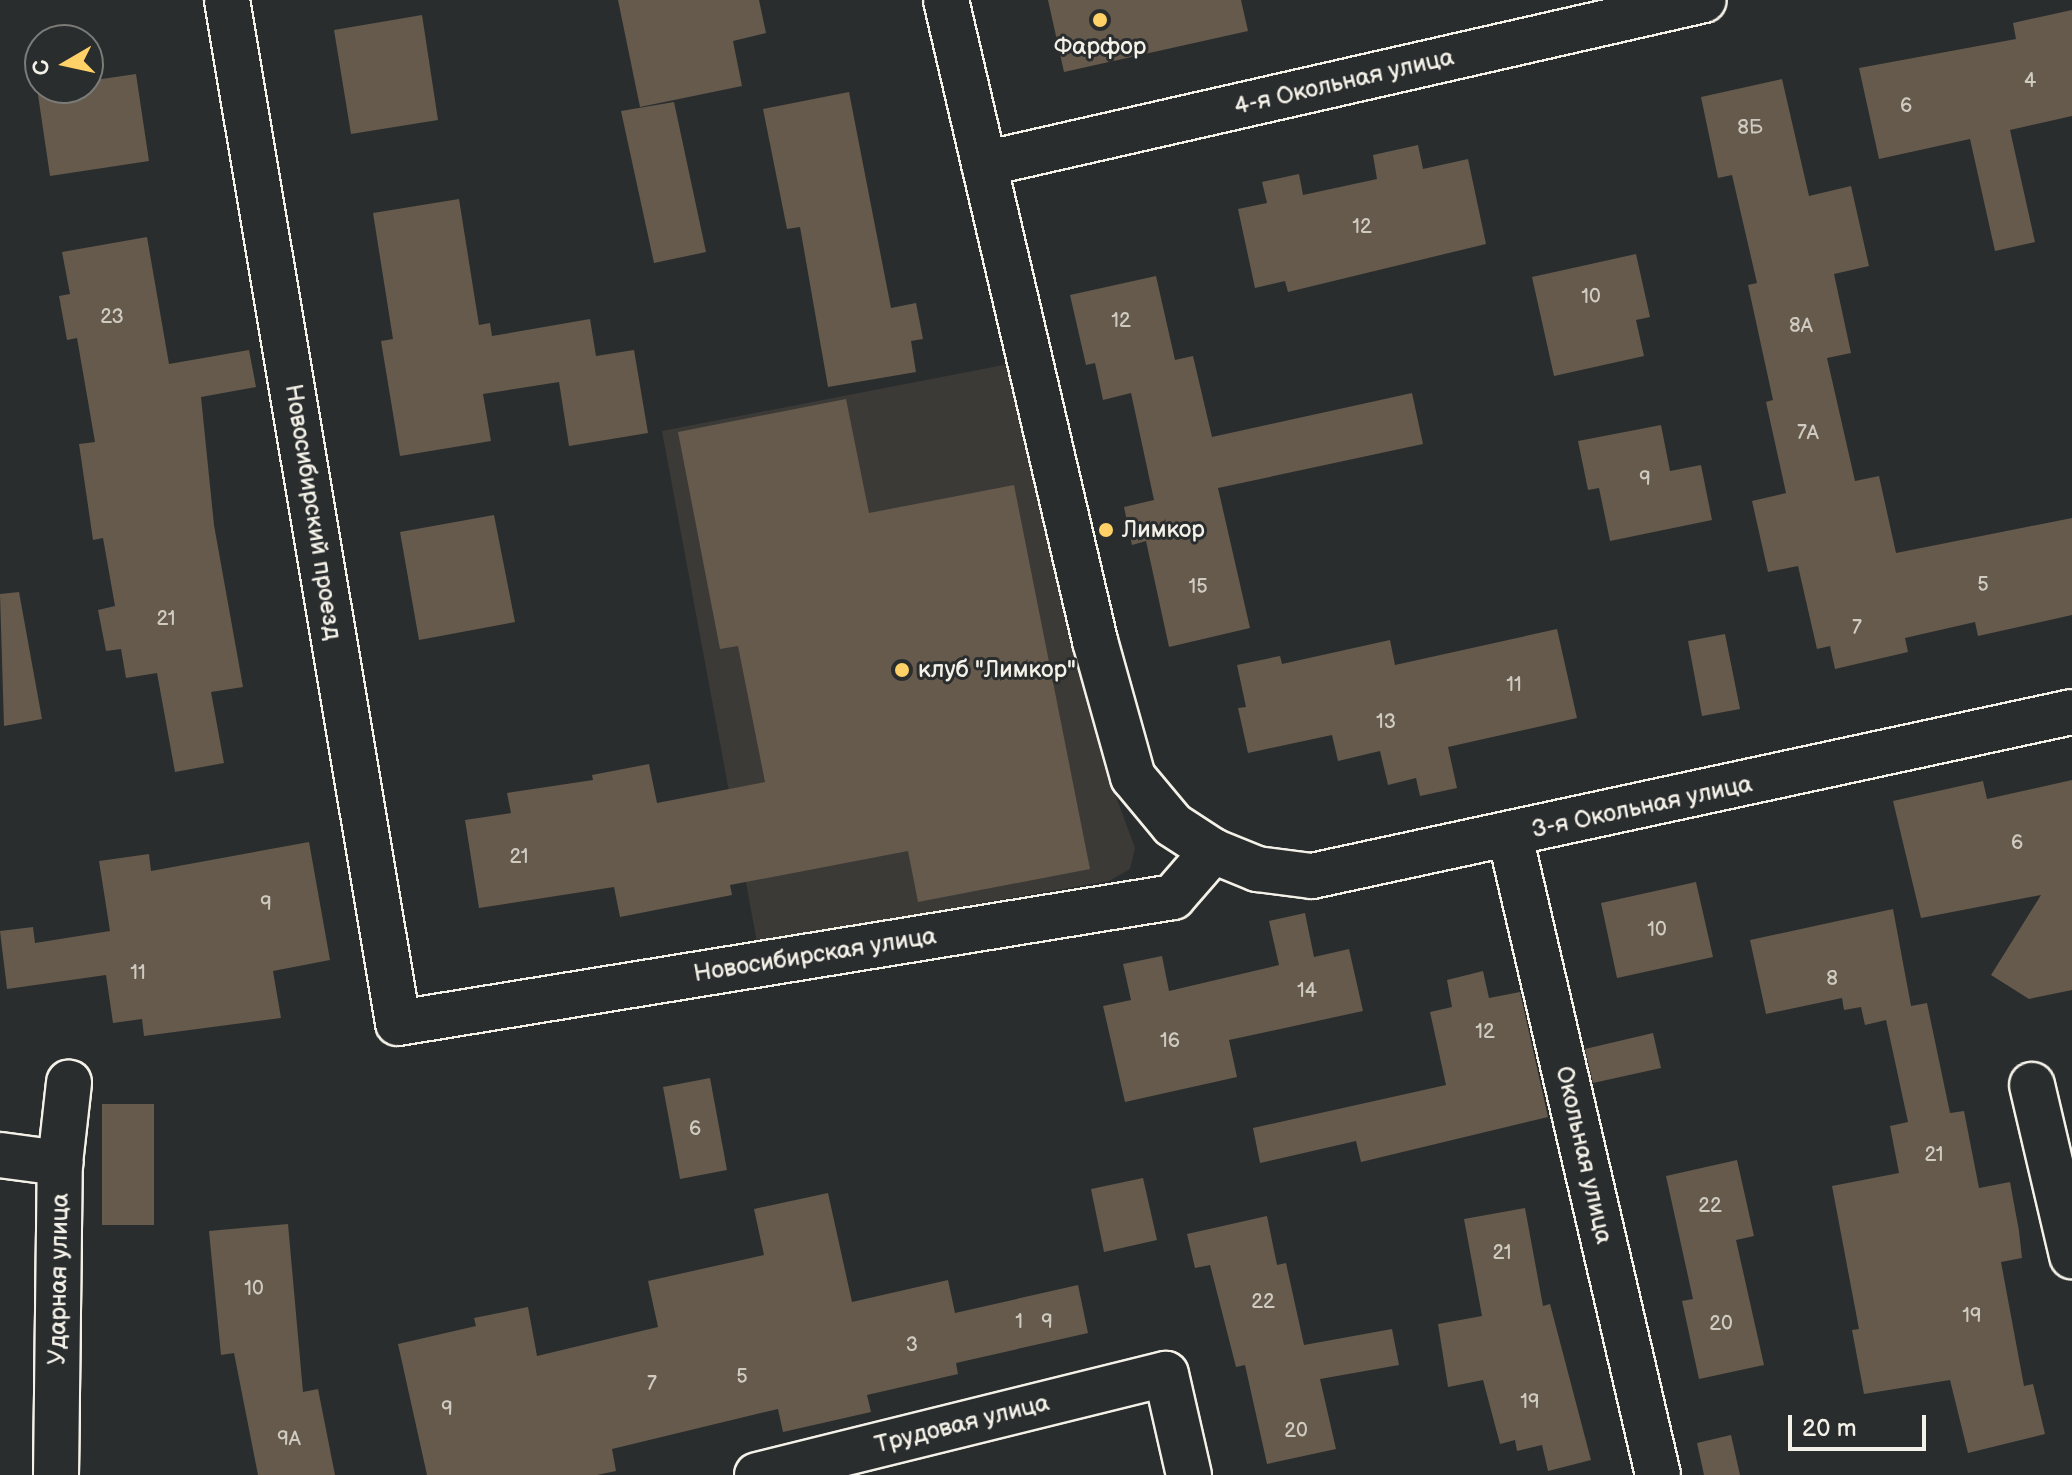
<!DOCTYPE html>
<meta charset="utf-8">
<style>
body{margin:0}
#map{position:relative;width:2072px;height:1475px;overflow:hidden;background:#2a2d2e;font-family:"Balsamiq Sans",sans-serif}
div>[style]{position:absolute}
.built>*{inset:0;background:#3c3a37}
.building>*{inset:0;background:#655a4c}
.roads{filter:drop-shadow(2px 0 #f4f1e8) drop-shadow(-2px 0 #f4f1e8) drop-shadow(0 2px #f4f1e8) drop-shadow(0 -2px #f4f1e8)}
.minor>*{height:44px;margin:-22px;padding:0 22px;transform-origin:22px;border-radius:22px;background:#2a2d2e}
.tertiary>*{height:44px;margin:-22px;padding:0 22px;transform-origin:22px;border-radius:22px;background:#2a2d2e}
.dots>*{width:22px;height:22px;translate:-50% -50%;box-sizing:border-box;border:4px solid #2a2d2e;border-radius:50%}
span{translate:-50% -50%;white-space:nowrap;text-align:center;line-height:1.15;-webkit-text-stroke:6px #2a2d2e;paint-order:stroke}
.number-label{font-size:20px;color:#d0cbc1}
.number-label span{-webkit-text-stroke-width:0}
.poi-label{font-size:24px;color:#f4f1e8}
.left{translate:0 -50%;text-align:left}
.street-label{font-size:24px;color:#f4f1e8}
.north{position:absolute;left:24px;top:24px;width:80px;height:80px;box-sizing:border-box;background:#2a2d2e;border:2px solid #7b7b78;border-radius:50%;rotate:261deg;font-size:22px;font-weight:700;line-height:32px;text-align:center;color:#f4f1e8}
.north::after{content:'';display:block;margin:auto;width:28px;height:36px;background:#ffd166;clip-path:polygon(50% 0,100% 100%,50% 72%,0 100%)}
.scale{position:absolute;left:1788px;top:1415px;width:138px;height:36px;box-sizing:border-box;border:4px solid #f4f1e8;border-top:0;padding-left:10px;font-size:24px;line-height:28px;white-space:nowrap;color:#f4f1e8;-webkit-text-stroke:6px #2a2d2e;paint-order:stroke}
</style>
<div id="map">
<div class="built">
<div style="clip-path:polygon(1009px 364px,1111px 783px,1135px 848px,1130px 869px,1109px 881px,757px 942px,662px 431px)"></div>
</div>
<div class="building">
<div style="clip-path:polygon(618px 0,759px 0,766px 33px,733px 41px,742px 86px,640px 107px)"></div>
<div style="clip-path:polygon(1048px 0,1241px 0,1248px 31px,1064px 72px)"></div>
<div style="clip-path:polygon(2072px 10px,2072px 116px,2010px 130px,2035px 242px,1995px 251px,1970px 139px,1879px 159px,1859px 68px,2016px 39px,2013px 23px)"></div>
<div style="clip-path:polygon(422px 15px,438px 120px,351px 134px,334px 30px)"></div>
<div style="clip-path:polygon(136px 74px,149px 161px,50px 176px,37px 88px,88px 88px,88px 81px)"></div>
<div style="clip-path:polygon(1782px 79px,1809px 196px,1851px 186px,1869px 266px,1834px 274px,1851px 353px,1827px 358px,1855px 481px,1879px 476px,1896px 553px,2072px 518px,2072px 615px,1978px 636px,1975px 622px,1905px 638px,1908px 652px,1835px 669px,1830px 646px,1817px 649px,1798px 566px,1768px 572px,1752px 501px,1786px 493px,1766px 402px,1773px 400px,1748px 285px,1757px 283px,1732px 175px,1718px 178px,1701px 97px)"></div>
<div style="clip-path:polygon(849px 92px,891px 308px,916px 303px,923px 339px,911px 341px,916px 372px,828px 387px,800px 227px,787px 229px,763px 109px)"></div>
<div style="clip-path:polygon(674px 102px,706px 252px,654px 263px,621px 111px)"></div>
<div style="clip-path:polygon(1418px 145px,1423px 169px,1468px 159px,1486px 244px,1288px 292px,1285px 281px,1255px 288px,1238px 209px,1267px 203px,1262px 182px,1299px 174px,1303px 195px,1377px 179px,1373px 155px)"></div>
<div style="clip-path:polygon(459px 199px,479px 325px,490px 323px,492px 336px,590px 319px,596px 356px,634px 350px,648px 433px,569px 446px,559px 382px,483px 394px,491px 441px,400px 456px,381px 341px,393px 339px,373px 213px)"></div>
<div style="clip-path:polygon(147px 237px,169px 364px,249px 350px,256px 387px,201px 397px,214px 525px,243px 687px,211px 692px,224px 763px,175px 772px,157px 673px,126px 678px,121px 649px,106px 651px,98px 610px,115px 606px,103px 538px,93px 540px,79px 444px,95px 442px,77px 338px,67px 340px,59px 296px,70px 294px,62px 252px)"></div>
<div style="clip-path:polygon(1636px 254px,1650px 317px,1636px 320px,1644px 356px,1554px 376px,1532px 277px)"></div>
<div style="clip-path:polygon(1156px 276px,1175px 360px,1193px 356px,1212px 437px,1412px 393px,1423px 444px,1218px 488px,1250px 628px,1169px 647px,1146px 541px,1132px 545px,1124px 507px,1154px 500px,1131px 393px,1103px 400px,1095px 363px,1086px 365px,1070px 295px)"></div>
<div style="clip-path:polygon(846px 399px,869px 513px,1014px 485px,1090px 869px,918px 902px,908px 851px,730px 885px,732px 895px,620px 917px,614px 887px,479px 908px,465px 820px,511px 813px,507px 793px,593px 780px,592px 775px,649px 764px,657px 803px,765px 782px,738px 646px,720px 649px,678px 432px)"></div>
<div style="clip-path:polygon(1661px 425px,1670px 471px,1701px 465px,1712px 520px,1610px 541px,1599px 488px,1588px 490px,1578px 441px)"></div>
<div style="clip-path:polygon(494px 515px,515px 622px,419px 640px,400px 532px)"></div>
<div style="clip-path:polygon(19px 592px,42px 719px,4px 726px,0 594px)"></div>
<div style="clip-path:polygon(1557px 629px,1577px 718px,1448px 747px,1457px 788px,1420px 796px,1416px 778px,1388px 785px,1380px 751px,1338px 761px,1332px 735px,1248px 753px,1238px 708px,1246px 707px,1237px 665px,1280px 656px,1282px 664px,1390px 640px,1395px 665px)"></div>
<div style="clip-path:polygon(1725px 634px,1740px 709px,1702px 716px,1688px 641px)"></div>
<div style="clip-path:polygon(2072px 780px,2072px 990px,2029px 999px,1991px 975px,2041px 895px,1921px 918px,1893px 801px,1983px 781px,1987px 799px)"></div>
<div style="clip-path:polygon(309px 842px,330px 960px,273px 971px,281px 1018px,144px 1036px,142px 1019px,113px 1023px,106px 975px,7px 989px,0 931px,33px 927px,35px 943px,110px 931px,99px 861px,149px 854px,151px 871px)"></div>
<div style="clip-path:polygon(1696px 882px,1713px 957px,1617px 978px,1601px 903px)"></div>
<div style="clip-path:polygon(1893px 909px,1911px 1006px,1927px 1003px,1950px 1113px,1964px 1111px,1979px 1188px,2010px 1182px,2019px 1231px,2022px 1258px,2001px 1262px,2024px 1386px,2033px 1384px,2045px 1434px,1968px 1453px,1950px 1380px,1864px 1394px,1852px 1330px,1859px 1329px,1832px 1186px,1899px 1173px,1890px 1126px,1908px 1122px,1886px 1020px,1865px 1025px,1861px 1007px,1844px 1010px,1842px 998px,1766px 1014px,1750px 940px)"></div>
<div style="clip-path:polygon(1305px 913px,1314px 957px,1349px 949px,1363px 1011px,1229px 1040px,1237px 1077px,1125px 1102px,1103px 1006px,1131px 1000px,1123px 964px,1162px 956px,1169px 991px,1279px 965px,1269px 921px)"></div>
<div style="clip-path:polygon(1483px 971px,1489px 998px,1520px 992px,1548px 1117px,1361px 1162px,1356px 1141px,1260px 1163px,1253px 1128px,1446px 1085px,1430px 1012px,1452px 1007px,1447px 980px)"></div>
<div style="clip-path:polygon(1653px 1033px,1661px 1068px,1593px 1083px,1585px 1049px)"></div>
<div style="clip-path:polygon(710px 1078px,727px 1170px,680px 1179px,663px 1087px)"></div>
<div style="clip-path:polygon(102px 1104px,154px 1104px,154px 1225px,102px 1225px)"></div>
<div style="clip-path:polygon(1737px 1160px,1754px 1236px,1736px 1240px,1764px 1365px,1699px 1379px,1682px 1301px,1693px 1299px,1666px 1176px)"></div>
<div style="clip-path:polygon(1143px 1178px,1157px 1240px,1104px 1252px,1091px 1189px)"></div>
<div style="clip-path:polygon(828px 1193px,852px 1302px,948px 1280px,955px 1313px,1078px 1285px,1088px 1333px,956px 1363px,958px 1374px,867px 1395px,871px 1412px,783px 1432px,778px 1409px,612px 1449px,616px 1471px,597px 1475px,427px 1475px,398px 1344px,476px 1326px,474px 1318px,528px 1307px,537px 1356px,658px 1327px,648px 1281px,764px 1255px,754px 1209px)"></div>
<div style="clip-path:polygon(1525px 1208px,1543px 1306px,1550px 1304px,1591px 1460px,1548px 1471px,1542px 1445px,1517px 1451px,1515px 1440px,1500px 1444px,1483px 1380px,1448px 1387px,1438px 1324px,1482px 1316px,1464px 1219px)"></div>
<div style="clip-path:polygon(1267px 1216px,1277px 1265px,1286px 1263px,1304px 1345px,1392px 1329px,1399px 1365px,1320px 1379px,1336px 1449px,1267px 1464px,1245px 1365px,1236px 1367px,1210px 1265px,1195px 1268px,1187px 1234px)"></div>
<div style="clip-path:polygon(288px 1224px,303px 1392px,318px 1389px,335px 1475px,258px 1475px,234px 1353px,221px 1355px,209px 1231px)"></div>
<div style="clip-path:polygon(1731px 1435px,1740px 1475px,1704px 1475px,1697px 1443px)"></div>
</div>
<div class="roads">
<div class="minor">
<div style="left:227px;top:0;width:1037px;rotate:80.51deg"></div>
<div style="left:398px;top:1023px;width:785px;rotate:-9.23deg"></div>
<div style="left:1173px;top:897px;width:61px;rotate:-49deg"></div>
<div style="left:984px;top:164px;width:738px;rotate:-12.83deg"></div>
<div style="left:1510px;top:836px;width:656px;rotate:76.96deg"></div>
<div style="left:2032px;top:1085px;width:176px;rotate:76.8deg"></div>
<div style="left:0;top:1155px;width:61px;rotate:7.6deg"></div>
<div style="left:56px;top:1475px;width:312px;rotate:-89.3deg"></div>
<div style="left:60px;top:1163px;width:81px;rotate:-83.6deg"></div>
<div style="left:757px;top:1475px;width:421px;rotate:-13.9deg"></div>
<div style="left:1166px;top:1374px;width:104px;rotate:77.2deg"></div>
</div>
<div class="tertiary">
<div style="left:946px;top:0;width:658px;rotate:76.91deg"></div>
<div style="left:1095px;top:641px;width:141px;rotate:74.4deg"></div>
<div style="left:1133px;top:777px;width:62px;rotate:50.2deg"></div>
<div style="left:1173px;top:825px;width:48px;rotate:33deg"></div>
<div style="left:1213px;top:851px;width:48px;rotate:22.2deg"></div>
<div style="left:1257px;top:869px;width:55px;rotate:7.3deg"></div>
<div style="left:1312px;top:876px;width:777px;rotate:-12.18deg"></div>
</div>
</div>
<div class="dots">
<div style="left:1100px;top:20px;background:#ffd166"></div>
<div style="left:1106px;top:530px;background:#ffd166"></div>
<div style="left:902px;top:670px;background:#ffd166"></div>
</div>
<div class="number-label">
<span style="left:2030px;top:81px">4</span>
<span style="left:1906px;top:106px">6</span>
<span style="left:1750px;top:128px">8Б</span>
<span style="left:1362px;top:227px">12</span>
<span style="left:1591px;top:297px">10</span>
<span style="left:112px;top:317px">23</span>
<span style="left:1121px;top:321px">12</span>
<span style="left:1801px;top:326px">8А</span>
<span style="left:1808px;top:433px">7А</span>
<span style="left:1645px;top:479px">9</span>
<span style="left:1983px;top:585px">5</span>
<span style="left:1198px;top:587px">15</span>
<span style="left:166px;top:619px">21</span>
<span style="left:1857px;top:628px">7</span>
<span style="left:1514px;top:685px">11</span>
<span style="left:1386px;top:722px">13</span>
<span style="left:2017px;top:843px">6</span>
<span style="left:519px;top:857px">21</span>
<span style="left:266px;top:904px">9</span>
<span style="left:1657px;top:930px">10</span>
<span style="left:138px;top:973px">11</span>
<span style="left:1832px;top:979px">8</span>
<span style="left:1307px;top:991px">14</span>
<span style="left:1485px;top:1032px">12</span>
<span style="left:1170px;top:1041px">16</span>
<span style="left:695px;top:1129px">6</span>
<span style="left:1934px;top:1155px">21</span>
<span style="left:1710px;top:1206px">22</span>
<span style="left:1502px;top:1253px">21</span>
<span style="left:254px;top:1289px">10</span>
<span style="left:1263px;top:1302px">22</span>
<span style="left:1972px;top:1316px">19</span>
<span style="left:1019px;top:1322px">1</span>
<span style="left:1047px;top:1322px">9</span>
<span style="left:1721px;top:1324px">20</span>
<span style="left:912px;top:1345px">3</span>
<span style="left:742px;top:1377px">5</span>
<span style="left:652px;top:1384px">7</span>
<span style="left:1530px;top:1402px">19</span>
<span style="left:447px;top:1409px">9</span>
<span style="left:1296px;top:1431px">20</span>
<span style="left:289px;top:1439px">9А</span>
</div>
<div class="poi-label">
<span style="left:1100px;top:47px">Фарфор</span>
<span class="left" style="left:1122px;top:530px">Лимкор</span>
<span class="left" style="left:918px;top:670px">клуб "Лимкор"</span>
</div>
<div class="street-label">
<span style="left:1344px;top:82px;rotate:-13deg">4-я Окольная улица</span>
<span style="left:313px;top:512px;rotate:81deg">Новосибирский проезд</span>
<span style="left:1642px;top:807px;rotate:-12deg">3-я Окольная улица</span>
<span style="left:815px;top:955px;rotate:-9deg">Новосибирская улица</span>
<span style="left:1584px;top:1155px;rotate:77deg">Окольная улица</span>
<span style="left:59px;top:1279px;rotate:-89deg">Ударная улица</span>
<span style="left:962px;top:1424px;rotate:-14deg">Трудовая улица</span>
</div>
<div class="north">С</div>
<div class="scale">20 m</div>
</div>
